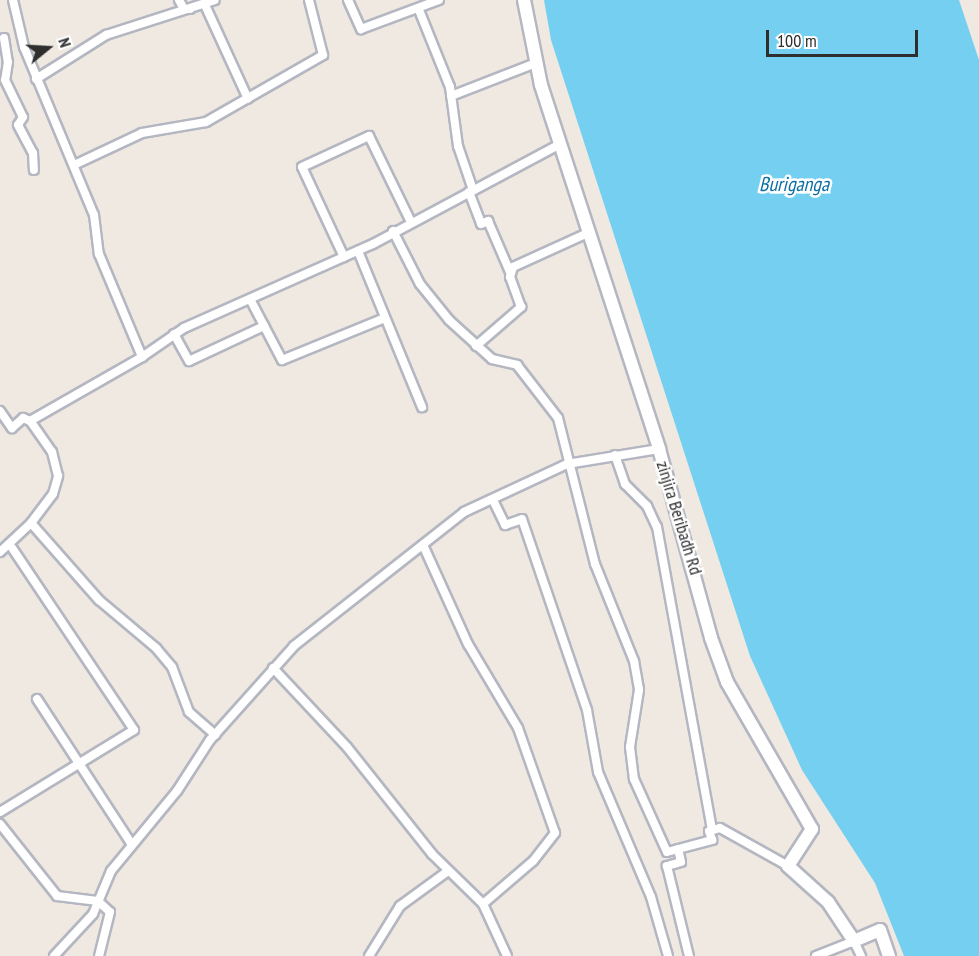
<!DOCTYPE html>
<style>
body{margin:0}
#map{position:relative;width:979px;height:956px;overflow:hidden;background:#efe9e1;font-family:"PT Sans Narrow",sans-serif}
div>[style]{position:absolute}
.water>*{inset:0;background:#75cff0}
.roads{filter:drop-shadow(2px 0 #b4b7c1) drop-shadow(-2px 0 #b4b7c1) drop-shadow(0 2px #b4b7c1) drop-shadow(0 -2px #b4b7c1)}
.street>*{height:8px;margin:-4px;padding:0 4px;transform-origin:4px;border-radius:4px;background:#fff}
.secondary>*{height:12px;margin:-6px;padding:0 6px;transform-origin:6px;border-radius:6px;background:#fff}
span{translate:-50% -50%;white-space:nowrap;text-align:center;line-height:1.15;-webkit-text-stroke:5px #fff;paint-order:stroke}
.street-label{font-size:18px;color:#2e2e2e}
.water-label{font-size:20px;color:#0d6fa3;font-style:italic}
.north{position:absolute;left:18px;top:18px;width:60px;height:60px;-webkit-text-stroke:4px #fff;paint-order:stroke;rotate:72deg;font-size:16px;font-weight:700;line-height:24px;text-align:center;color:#2e2e2e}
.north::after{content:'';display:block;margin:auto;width:21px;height:27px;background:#2e2e2e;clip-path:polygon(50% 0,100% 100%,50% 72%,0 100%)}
.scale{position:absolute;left:766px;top:30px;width:152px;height:27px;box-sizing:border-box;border:3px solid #2e2e2e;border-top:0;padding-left:8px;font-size:18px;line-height:21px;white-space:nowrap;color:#2e2e2e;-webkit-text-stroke:4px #fff;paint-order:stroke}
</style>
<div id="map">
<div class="water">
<div style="clip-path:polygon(544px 0,959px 0,979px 60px,979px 956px,904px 956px,875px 883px,802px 770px,750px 656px,551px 40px)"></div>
</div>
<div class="roads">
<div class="street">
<div style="left:13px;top:0;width:48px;rotate:76.8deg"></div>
<div style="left:24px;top:47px;width:182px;rotate:67.4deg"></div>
<div style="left:94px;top:215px;width:39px;rotate:83deg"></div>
<div style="left:99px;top:254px;width:112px;rotate:67.3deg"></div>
<div style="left:142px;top:357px;width:51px;rotate:-34.6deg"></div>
<div style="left:184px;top:328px;width:207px;rotate:-24deg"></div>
<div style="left:373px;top:244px;width:212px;rotate:-28.1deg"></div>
<div style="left:179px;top:0;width:10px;rotate:61deg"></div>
<div style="left:184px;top:9px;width:6px"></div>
<div style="left:348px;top:0;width:32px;rotate:66deg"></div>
<div style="left:361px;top:29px;width:83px;rotate:-20.4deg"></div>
<div style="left:205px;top:5px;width:103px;rotate:65.4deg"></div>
<div style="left:419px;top:10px;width:83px;rotate:68.1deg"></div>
<div style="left:450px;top:87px;width:60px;rotate:82.3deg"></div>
<div style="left:458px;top:146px;width:46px;rotate:71.2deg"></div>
<div style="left:4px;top:38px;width:24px;rotate:81deg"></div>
<div style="left:8px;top:62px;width:18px;rotate:99deg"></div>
<div style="left:5px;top:80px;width:41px;rotate:64.1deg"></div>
<div style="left:23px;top:117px;width:9px;rotate:122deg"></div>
<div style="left:18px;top:125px;width:32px;rotate:62deg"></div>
<div style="left:33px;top:153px;width:17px;rotate:87deg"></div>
<div style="left:36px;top:79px;width:83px;rotate:-32.2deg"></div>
<div style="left:106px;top:35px;width:114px;rotate:-17.8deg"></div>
<div style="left:451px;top:96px;width:91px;rotate:-21.2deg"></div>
<div style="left:74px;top:165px;width:75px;rotate:-25.2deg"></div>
<div style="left:142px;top:133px;width:65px;rotate:-9.8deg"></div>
<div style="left:206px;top:122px;width:135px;rotate:-29.8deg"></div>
<div style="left:323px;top:55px;width:57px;rotate:-104.3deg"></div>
<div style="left:469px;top:192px;width:34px;rotate:69deg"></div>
<div style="left:481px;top:224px;width:8px;rotate:-23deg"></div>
<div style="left:488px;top:221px;width:56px;rotate:66.7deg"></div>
<div style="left:393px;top:231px;width:59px;rotate:63deg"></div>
<div style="left:420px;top:284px;width:46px;rotate:51.1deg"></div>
<div style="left:449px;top:320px;width:58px;rotate:42.2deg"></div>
<div style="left:492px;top:359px;width:26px;rotate:13deg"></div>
<div style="left:517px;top:365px;width:67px;rotate:52.3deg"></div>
<div style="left:558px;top:418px;width:151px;rotate:75.8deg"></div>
<div style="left:595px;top:564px;width:105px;rotate:68.1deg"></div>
<div style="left:634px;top:661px;width:29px;rotate:80deg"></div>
<div style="left:639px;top:690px;width:58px;rotate:99deg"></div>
<div style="left:630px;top:747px;width:32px;rotate:83deg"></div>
<div style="left:634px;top:779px;width:80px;rotate:65.7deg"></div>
<div style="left:667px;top:852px;width:47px;rotate:-14.9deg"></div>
<div style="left:712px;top:840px;width:9px;rotate:-108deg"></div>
<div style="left:709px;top:831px;width:11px;rotate:-15deg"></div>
<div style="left:720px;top:828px;width:78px;rotate:29.2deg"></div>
<div style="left:358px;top:251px;width:169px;rotate:67.7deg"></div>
<div style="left:344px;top:257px;width:99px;rotate:-115deg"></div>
<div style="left:302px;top:167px;width:74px;rotate:-24.8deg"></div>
<div style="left:369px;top:136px;width:96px;rotate:64deg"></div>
<div style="left:250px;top:299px;width:69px;rotate:62.3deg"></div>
<div style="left:282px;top:360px;width:111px;rotate:-22.2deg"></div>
<div style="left:174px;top:334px;width:31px;rotate:61deg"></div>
<div style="left:189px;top:361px;width:83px;rotate:-25deg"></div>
<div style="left:476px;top:346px;width:60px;rotate:-40.9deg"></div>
<div style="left:521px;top:307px;width:32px;rotate:-110deg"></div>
<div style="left:510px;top:277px;width:10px;rotate:-73deg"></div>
<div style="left:513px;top:267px;width:82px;rotate:-24.4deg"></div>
<div style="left:0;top:411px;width:21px;rotate:55deg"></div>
<div style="left:12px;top:428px;width:15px;rotate:-42deg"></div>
<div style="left:23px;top:418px;width:8px;rotate:23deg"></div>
<div style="left:615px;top:455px;width:31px;rotate:71deg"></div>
<div style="left:625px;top:484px;width:31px;rotate:45deg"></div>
<div style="left:647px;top:506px;width:23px;rotate:65deg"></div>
<div style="left:657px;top:527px;width:308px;rotate:79.7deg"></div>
<div style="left:493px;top:500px;width:28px;rotate:64deg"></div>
<div style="left:505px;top:525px;width:18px;rotate:-19deg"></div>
<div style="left:522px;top:519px;width:202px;rotate:71.2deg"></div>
<div style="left:587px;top:710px;width:63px;rotate:79.9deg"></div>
<div style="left:598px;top:772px;width:136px;rotate:67deg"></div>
<div style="left:651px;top:897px;width:61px;rotate:73.9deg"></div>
<div style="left:31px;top:523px;width:103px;rotate:48.6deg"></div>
<div style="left:99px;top:600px;width:75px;rotate:40.1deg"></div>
<div style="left:156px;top:648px;width:25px;rotate:50deg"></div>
<div style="left:172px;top:667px;width:48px;rotate:69.3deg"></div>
<div style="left:189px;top:712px;width:35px;rotate:41deg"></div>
<div style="left:423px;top:545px;width:109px;rotate:65.6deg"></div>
<div style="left:468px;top:644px;width:98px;rotate:59.2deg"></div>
<div style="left:518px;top:728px;width:111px;rotate:70.6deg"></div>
<div style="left:555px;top:833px;width:36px;rotate:128deg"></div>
<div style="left:533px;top:861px;width:66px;rotate:139.3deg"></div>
<div style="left:0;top:552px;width:42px;rotate:-43.1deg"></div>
<div style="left:31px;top:523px;width:36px;rotate:-53deg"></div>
<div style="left:53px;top:494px;width:19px;rotate:-74deg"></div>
<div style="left:58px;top:476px;width:25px;rotate:-104deg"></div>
<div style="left:52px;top:452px;width:38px;rotate:-125deg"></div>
<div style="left:30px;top:421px;width:129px;rotate:-29.7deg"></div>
<div style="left:273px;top:668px;width:108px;rotate:46.9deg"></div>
<div style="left:347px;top:747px;width:137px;rotate:51.5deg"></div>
<div style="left:432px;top:854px;width:71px;rotate:44.4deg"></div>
<div style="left:483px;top:904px;width:57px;rotate:65.2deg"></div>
<div style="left:37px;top:699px;width:174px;rotate:56.9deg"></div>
<div style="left:0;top:812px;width:157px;rotate:-31.5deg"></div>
<div style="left:134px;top:730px;width:219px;rotate:-123.8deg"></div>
<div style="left:0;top:824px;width:92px;rotate:51.6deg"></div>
<div style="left:57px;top:896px;width:41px;rotate:7deg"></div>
<div style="left:98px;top:901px;width:16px;rotate:43deg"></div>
<div style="left:110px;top:912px;width:45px;rotate:104deg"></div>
<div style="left:678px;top:849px;width:13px;rotate:77deg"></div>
<div style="left:681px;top:862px;width:15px;rotate:164deg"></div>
<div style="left:667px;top:866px;width:93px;rotate:76.3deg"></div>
<div style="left:54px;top:956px;width:57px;rotate:-47.1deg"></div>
<div style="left:93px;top:914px;width:47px;rotate:-67.3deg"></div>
<div style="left:111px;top:871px;width:104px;rotate:-50.5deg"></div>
<div style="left:177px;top:791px;width:61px;rotate:-57.1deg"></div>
<div style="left:210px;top:740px;width:126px;rotate:-48.2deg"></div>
<div style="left:294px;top:646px;width:216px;rotate:-38.2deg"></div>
<div style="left:464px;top:512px;width:114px;rotate:-25deg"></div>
<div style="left:567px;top:464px;width:93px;rotate:-9.3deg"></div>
<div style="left:369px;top:956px;width:59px;rotate:-58.2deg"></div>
<div style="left:400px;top:906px;width:59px;rotate:-36.1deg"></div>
<div style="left:816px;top:956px;width:41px;rotate:-21.5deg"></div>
<div style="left:854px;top:941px;width:17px;rotate:65deg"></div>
</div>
<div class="secondary">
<div style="left:524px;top:0;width:87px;rotate:78.7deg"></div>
<div style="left:541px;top:85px;width:383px;rotate:72deg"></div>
<div style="left:659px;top:449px;width:196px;rotate:74.6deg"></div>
<div style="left:711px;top:638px;width:47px;rotate:70deg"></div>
<div style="left:727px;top:682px;width:170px;rotate:60deg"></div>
<div style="left:812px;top:829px;width:44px;rotate:123deg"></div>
<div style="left:788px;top:866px;width:54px;rotate:42deg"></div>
<div style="left:828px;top:902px;width:47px;rotate:56.3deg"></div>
<div style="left:854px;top:941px;width:28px;rotate:-23deg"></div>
<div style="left:880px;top:930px;width:28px;rotate:71deg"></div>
</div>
</div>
<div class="street-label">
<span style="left:679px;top:518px;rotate:73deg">zinjira Beribadh Rd</span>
</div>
<div class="water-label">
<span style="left:794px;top:184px">Buriganga</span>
</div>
<div class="north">N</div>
<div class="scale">100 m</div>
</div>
